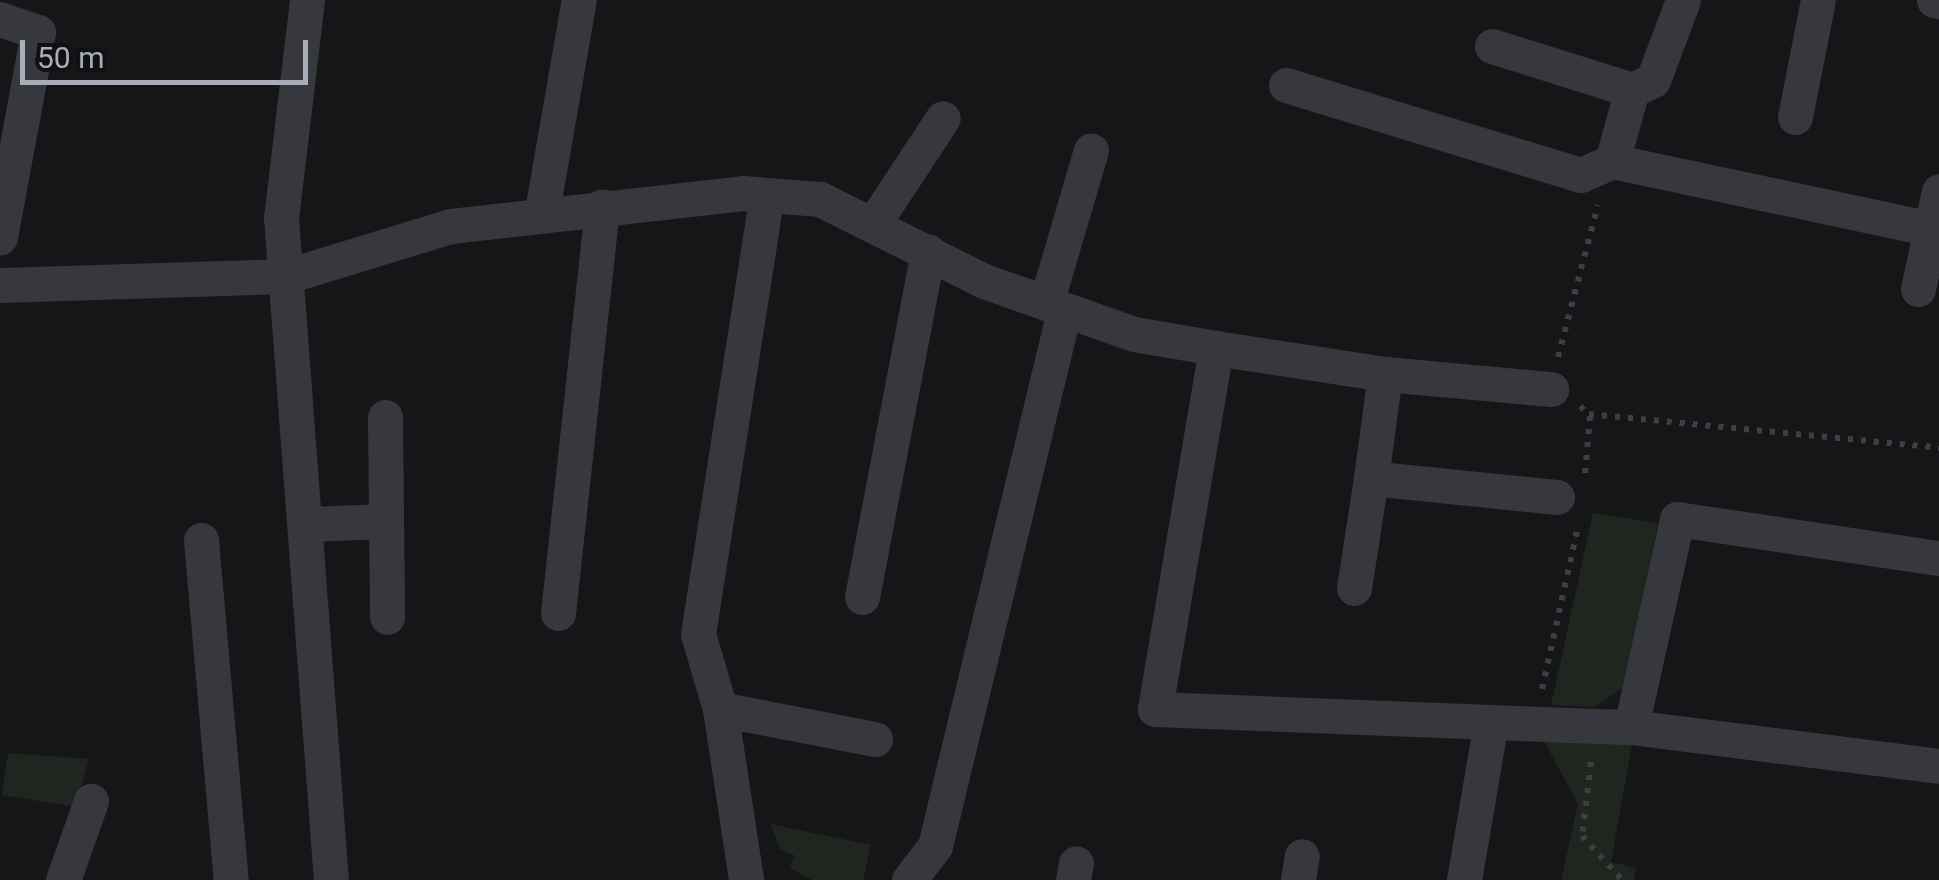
<!DOCTYPE html>
<style>
body{margin:0}
#map{position:relative;width:1939px;height:880px;overflow:hidden;background:#161618;font-family:Roboto,sans-serif}
div>[style]{position:absolute}
.green>*{inset:0;background:#1e261f}
.path>*{height:6px;margin-top:-3px;transform-origin:0;background:repeating-linear-gradient(90deg,#3d3f44 0 5px,transparent 0 13px)}
.minor>*{height:35px;margin:-17.5px;padding:0 17.5px;transform-origin:17.5px;border-radius:17.5px;background:#37383d}
span{translate:-50% -50%;white-space:nowrap;text-align:center;line-height:1.15;-webkit-text-stroke:10px #111113;paint-order:stroke}
.scale{position:absolute;left:20px;top:40px;width:288px;height:45px;box-sizing:border-box;border:5px solid #a8adb8;border-top:0;padding-left:12px;font-size:30px;line-height:35px;white-space:nowrap;color:#a8adb8;-webkit-text-stroke:8px #111113;paint-order:stroke}
</style>
<div id="map">
<div class="green">
<div style="clip-path:polygon(1593px 513px,1658px 523px,1625px 686px,1595px 707px,1551px 705px)"></div>
<div style="clip-path:polygon(1633px 739px,1611px 862px,1636px 868px,1634px 880px,1561px 880px,1578px 804px,1544px 741px)"></div>
<div style="clip-path:polygon(8px 753px,89px 759px,76px 807px,2px 795px)"></div>
<div style="clip-path:polygon(771px 824px,871px 845px,863px 880px,812px 880px,790px 868px,794px 855px,780px 850px)"></div>
</div>
<div class="path">
<div style="left:1558px;top:357px;width:157px;rotate:-75.3deg"></div>
<div style="left:1580px;top:406px;width:14px;rotate:45deg"></div>
<div style="left:1590px;top:416px;width:58px;rotate:94.9deg"></div>
<div style="left:1589px;top:414px;width:352px;rotate:5.5deg"></div>
<div style="left:1542px;top:689px;width:167px;rotate:-77.5deg"></div>
<div style="left:1591px;top:762px;width:75px;rotate:96.9deg"></div>
<div style="left:1582px;top:836px;width:59px;rotate:47.7deg"></div>
</div>
<div class="minor">
<div style="left:307px;top:0;width:219px;rotate:96.8deg"></div>
<div style="left:281px;top:217px;width:665px;rotate:85.69deg"></div>
<div style="left:1934px;top:0;width:5px;rotate:11deg"></div>
<div style="left:0;top:19px;width:40px;rotate:18.9deg"></div>
<div style="left:38px;top:32px;width:209px;rotate:100.5deg"></div>
<div style="left:1492px;top:46px;width:147px;rotate:17.4deg"></div>
<div style="left:1286px;top:85px;width:308px;rotate:17deg"></div>
<div style="left:1581px;top:175px;width:34px;rotate:-24deg"></div>
<div style="left:1612px;top:161px;width:74px;rotate:-74.3deg"></div>
<div style="left:1632px;top:90px;width:23px;rotate:-25deg"></div>
<div style="left:1653px;top:80px;width:85px;rotate:-69.4deg"></div>
<div style="left:1795px;top:117px;width:119px;rotate:-78.9deg"></div>
<div style="left:1612px;top:161px;width:326px;rotate:12deg"></div>
<div style="left:542px;top:211px;width:214px;rotate:-80.1deg"></div>
<div style="left:875px;top:221px;width:123px;rotate:-56.6deg"></div>
<div style="left:0;top:285px;width:287px;rotate:-1.8deg"></div>
<div style="left:287px;top:276px;width:171px;rotate:-17deg"></div>
<div style="left:451px;top:226px;width:294px;rotate:-6.4deg"></div>
<div style="left:743px;top:193px;width:77px;rotate:4.5deg"></div>
<div style="left:820px;top:199px;width:183px;rotate:26.6deg"></div>
<div style="left:984px;top:281px;width:159px;rotate:19.5deg"></div>
<div style="left:1134px;top:334px;width:83px;rotate:9.7deg"></div>
<div style="left:1918px;top:289px;width:100px;rotate:-77.9deg"></div>
<div style="left:1046px;top:303px;width:159px;rotate:-73.6deg"></div>
<div style="left:1385px;top:374px;width:167px;rotate:5.2deg"></div>
<div style="left:385px;top:417px;width:200px;rotate:89.4deg"></div>
<div style="left:1557px;top:497px;width:187px;rotate:-174.2deg"></div>
<div style="left:1371px;top:478px;width:105px;rotate:-82.3deg"></div>
<div style="left:1385px;top:374px;width:171px;rotate:-171.3deg"></div>
<div style="left:1216px;top:348px;width:366px;rotate:99.6deg"></div>
<div style="left:1155px;top:709px;width:476px;rotate:2.2deg"></div>
<div style="left:1631px;top:727px;width:310px;rotate:7.2deg"></div>
<div style="left:309px;top:524px;width:76px;rotate:-2.3deg"></div>
<div style="left:201px;top:540px;width:341px;rotate:85deg"></div>
<div style="left:1354px;top:588px;width:111px;rotate:-81.2deg"></div>
<div style="left:862px;top:597px;width:352px;rotate:-79.2deg"></div>
<div style="left:558px;top:613px;width:409px;rotate:-83.8deg"></div>
<div style="left:720px;top:709px;width:158px;rotate:11deg"></div>
<div style="left:1631px;top:727px;width:213px;rotate:-77.5deg"></div>
<div style="left:1677px;top:519px;width:265px;rotate:8.5deg"></div>
<div style="left:746px;top:879px;width:172px;rotate:-98.7deg"></div>
<div style="left:720px;top:709px;width:78px;rotate:-106.3deg"></div>
<div style="left:698px;top:634px;width:444px;rotate:-81.1deg"></div>
<div style="left:63px;top:880px;width:84px;rotate:-70.5deg"></div>
<div style="left:909px;top:880px;width:43px;rotate:-52.6deg"></div>
<div style="left:935px;top:846px;width:550px;rotate:-76.44deg"></div>
<div style="left:1073px;top:880px;width:17px;rotate:-80deg"></div>
<div style="left:1298px;top:880px;width:24px;rotate:-81deg"></div>
<div style="left:1464px;top:880px;width:160px;rotate:-80.3deg"></div>
</div>
<div class="scale">50 m</div>
</div>
